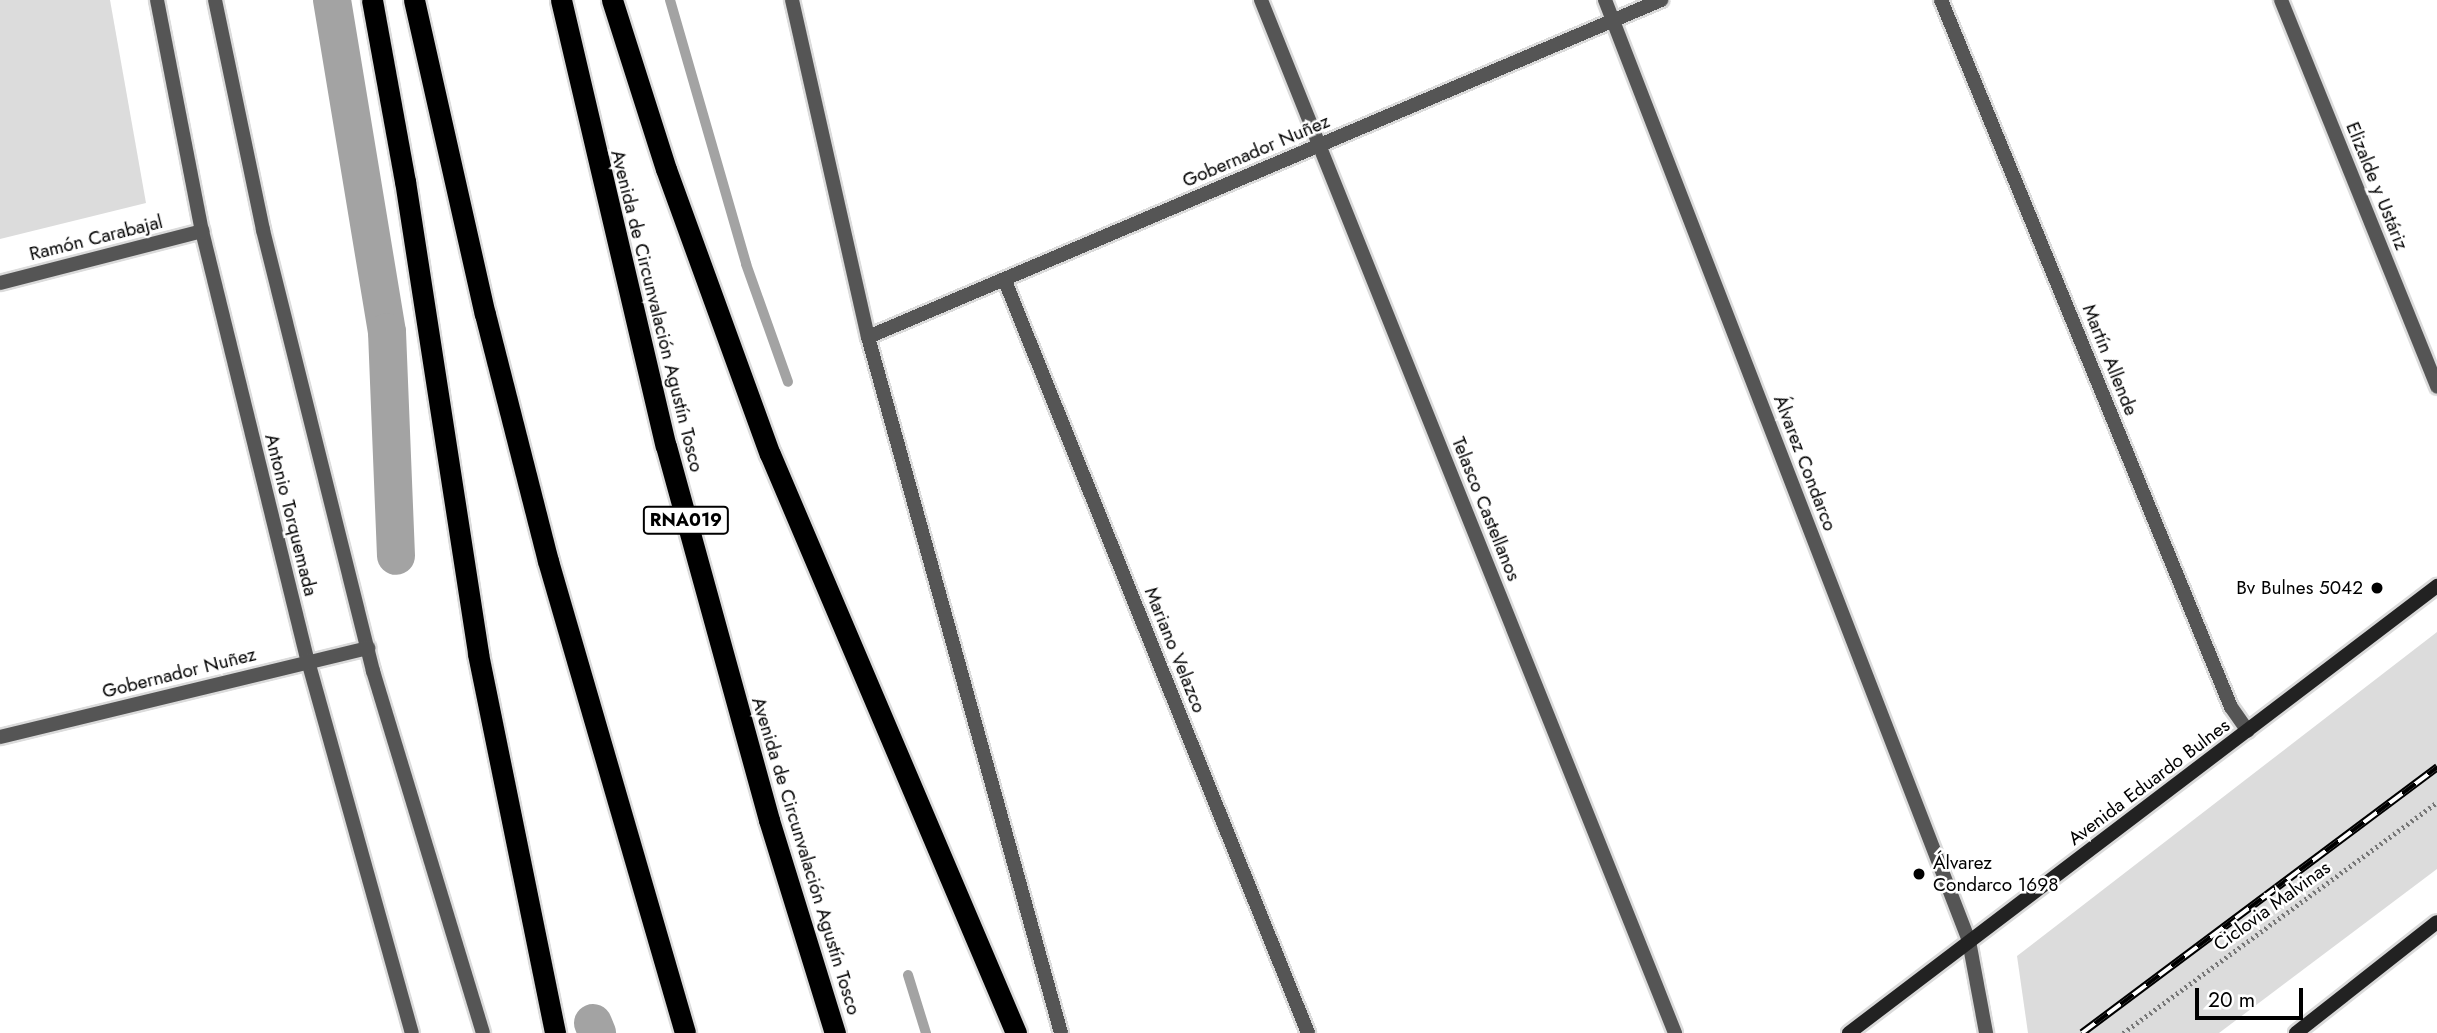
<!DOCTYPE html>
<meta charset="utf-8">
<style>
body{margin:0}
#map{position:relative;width:2437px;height:1033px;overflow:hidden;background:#fff;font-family:Jost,sans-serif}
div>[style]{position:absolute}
.green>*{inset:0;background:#dcdcdc}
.stream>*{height:10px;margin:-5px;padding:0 5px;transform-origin:5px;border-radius:5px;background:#a3a3a3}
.canal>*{height:38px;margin:-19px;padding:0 19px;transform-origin:19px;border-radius:19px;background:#a3a3a3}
.path>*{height:4.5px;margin-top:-2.25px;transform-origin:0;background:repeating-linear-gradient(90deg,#777 0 2px,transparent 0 5.5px)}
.roads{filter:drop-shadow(2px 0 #dbdbdb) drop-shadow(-2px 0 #dbdbdb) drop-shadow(0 2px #dbdbdb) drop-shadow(0 -2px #dbdbdb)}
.minor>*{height:14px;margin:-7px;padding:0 7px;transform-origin:7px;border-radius:7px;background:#555}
.secondary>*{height:14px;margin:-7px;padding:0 7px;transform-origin:7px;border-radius:7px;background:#222}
.motorway>*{height:21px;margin:-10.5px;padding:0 10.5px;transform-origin:10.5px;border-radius:10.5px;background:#000}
.rail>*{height:8px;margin-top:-4px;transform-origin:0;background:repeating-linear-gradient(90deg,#fff 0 16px,#000 0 32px);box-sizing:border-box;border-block:2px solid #000}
.dots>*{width:19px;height:19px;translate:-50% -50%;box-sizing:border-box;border:4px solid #fff;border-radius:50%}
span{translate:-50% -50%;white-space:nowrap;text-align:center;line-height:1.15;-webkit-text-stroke:5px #fff;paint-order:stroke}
.shield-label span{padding:2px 5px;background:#fff;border:2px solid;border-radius:5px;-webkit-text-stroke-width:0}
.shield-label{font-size:18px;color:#000;font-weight:700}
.street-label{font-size:19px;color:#000}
.poi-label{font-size:19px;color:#000}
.right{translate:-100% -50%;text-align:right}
.left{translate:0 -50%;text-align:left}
.scale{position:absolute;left:2195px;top:988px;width:108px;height:32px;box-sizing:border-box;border:4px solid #000;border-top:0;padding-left:9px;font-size:21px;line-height:24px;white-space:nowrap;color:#000;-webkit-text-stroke:5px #fff;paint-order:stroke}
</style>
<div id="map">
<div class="green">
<div style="clip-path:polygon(0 0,110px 0,146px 203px,0 239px)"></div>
<div style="clip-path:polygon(2437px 632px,2437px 869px,2219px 1033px,2028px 1033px,2017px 956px)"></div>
</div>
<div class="stream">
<div style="left:670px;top:0;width:275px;rotate:73.9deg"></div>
<div style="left:746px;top:264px;width:125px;rotate:70.4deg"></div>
<div style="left:908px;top:975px;width:61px;rotate:72.8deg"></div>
</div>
<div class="canal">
<div style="left:332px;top:0;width:337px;rotate:80.6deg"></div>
<div style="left:387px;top:332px;width:224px;rotate:87.7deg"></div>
<div style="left:593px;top:1023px;width:11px;rotate:68deg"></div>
</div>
<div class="path">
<div style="left:2123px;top:1033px;width:390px;rotate:-36.3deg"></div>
</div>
<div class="roads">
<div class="minor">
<div style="left:157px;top:0;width:235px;rotate:79deg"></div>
<div style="left:202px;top:231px;width:443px;rotate:76.2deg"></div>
<div style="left:308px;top:661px;width:386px;rotate:74.4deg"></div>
<div style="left:215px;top:0;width:235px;rotate:78.2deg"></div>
<div style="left:263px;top:230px;width:455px;rotate:76deg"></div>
<div style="left:373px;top:671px;width:378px;rotate:73.1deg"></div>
<div style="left:792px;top:0;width:345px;rotate:77.3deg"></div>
<div style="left:868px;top:337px;width:722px;rotate:74.5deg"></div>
<div style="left:1261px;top:0;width:1113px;rotate:68.16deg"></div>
<div style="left:1605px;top:0;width:1009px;rotate:68.85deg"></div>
<div style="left:1969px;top:941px;width:94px;rotate:79.5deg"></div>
<div style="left:1941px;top:0;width:764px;rotate:67.7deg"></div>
<div style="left:2231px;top:707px;width:29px;rotate:55deg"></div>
<div style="left:2281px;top:0;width:417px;rotate:68deg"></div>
<div style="left:1005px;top:281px;width:811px;rotate:68.05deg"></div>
<div style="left:0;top:283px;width:209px;rotate:-14.4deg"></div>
<div style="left:868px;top:337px;width:862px;rotate:-23.02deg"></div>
<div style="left:0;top:737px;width:379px;rotate:-13.6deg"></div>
</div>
<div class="secondary">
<div style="left:1849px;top:1033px;width:739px;rotate:-37.24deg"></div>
<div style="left:2296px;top:1033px;width:179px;rotate:-38.2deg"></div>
</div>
<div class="motorway">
<div style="left:372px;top:0;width:184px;rotate:79.7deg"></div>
<div style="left:405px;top:181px;width:479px;rotate:81.2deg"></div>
<div style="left:478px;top:654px;width:387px;rotate:78.5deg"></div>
<div style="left:414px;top:0;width:322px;rotate:77.3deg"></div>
<div style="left:485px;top:314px;width:255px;rotate:75.7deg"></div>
<div style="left:548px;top:561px;width:491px;rotate:73.8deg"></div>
<div style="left:561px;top:0;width:458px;rotate:76.8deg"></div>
<div style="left:666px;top:446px;width:388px;rotate:74.6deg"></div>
<div style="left:769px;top:820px;width:223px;rotate:72.8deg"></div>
<div style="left:612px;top:0;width:177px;rotate:72.3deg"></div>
<div style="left:666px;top:169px;width:303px;rotate:70deg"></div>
<div style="left:770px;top:454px;width:629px;rotate:66.98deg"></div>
</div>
</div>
<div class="rail">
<div style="left:2082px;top:1033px;width:444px;rotate:-36.8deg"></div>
</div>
<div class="dots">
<div style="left:2377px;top:588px;background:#000"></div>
<div style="left:1919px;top:874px;background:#000"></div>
</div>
<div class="shield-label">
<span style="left:686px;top:520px">RNA019</span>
</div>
<div class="street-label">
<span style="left:1256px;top:151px;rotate:-23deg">Gobernador Nuñez</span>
<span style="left:2377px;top:186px;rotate:68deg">Elizalde y Ustáriz</span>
<span style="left:96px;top:238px;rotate:-14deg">Ramón Carabajal</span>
<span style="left:657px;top:311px;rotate:76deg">Avenida de Circunvalación Agustín Tosco</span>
<span style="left:2110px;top:360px;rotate:68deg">Martín Allende</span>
<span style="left:1805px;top:463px;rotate:69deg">Álvarez Condarco</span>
<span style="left:1486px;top:509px;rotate:68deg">Telasco Castellanos</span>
<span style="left:291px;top:515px;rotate:76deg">Antonio Torquemada</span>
<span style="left:1175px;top:650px;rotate:68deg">Mariano Velazco</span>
<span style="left:179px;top:673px;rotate:-14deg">Gobernador Nuñez</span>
<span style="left:2149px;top:782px;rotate:-37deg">Avenida Eduardo Bulnes</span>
<span style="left:806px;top:856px;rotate:73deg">Avenida de Circunvalación Agustín Tosco</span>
<span style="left:2272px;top:906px;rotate:-36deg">Ciclovia Malvinas</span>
</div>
<div class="poi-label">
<span class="right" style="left:2363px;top:588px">Bv Bulnes 5042</span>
<span class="left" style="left:1933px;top:874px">Álvarez<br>Condarco 1698</span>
</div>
<div class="scale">20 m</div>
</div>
